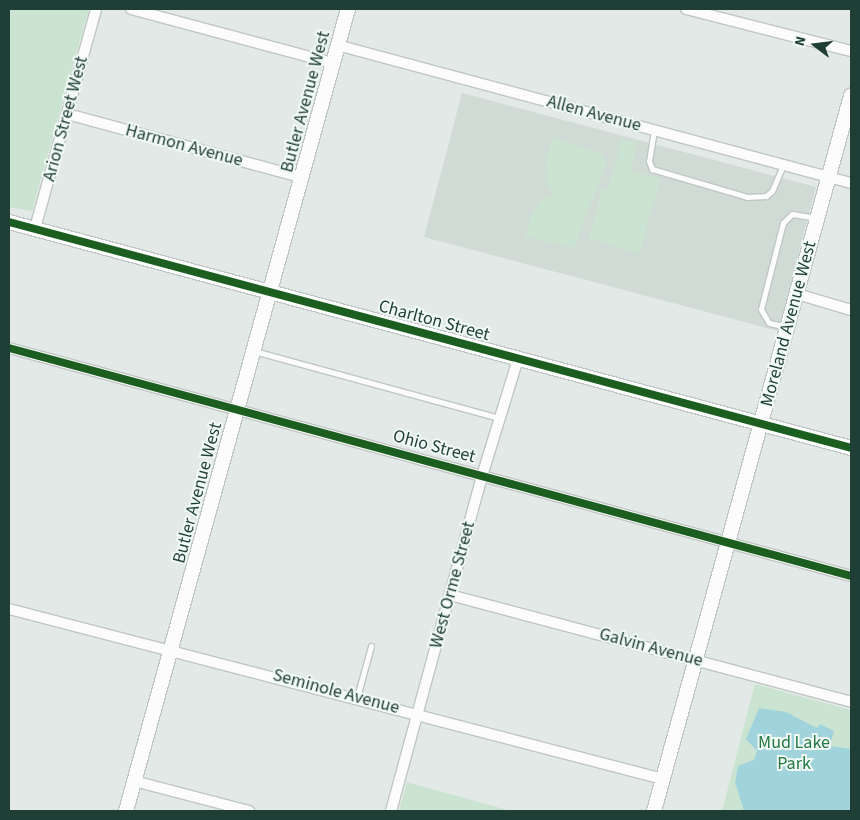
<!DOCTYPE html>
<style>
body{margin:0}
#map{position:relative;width:860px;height:820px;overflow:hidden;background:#e3e9e6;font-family:"Source Sans 3",sans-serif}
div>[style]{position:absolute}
.built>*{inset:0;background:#d0dbd6}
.green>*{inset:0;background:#cbe4d2}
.water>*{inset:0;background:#a0d3db}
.roads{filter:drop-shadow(1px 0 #c0c6c3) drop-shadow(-1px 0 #c0c6c3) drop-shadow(0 1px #c0c6c3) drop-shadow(0 -1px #c0c6c3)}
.lane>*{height:5px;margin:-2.5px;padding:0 2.5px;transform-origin:2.5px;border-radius:2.5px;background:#fbfcfb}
.street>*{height:10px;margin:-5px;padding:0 5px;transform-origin:5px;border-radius:5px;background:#fbfcfb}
.secondary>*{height:14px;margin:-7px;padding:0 7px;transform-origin:7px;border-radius:7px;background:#fbfcfb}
.cycleway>*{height:8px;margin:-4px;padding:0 4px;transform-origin:4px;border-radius:4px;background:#1b5e20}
span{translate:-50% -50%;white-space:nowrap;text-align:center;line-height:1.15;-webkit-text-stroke:4px #f1f9f5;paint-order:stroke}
.street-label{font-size:18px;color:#1f3e36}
.park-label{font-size:18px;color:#267846}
.frame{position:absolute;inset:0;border:10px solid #1f3e36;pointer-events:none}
.north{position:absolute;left:790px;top:20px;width:50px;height:50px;-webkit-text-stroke:4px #f1f9f5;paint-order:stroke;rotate:285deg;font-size:14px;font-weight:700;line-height:20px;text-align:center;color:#1f3e36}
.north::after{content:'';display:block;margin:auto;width:18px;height:22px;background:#1f3e36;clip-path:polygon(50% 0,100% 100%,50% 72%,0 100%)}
</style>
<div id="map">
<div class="built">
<div style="clip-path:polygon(462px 93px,816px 187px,778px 331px,424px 237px)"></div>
</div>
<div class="green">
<div style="clip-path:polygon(9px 9px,89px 9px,32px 211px,9px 207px)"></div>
<div style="clip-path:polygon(554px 138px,602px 154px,606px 163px,574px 248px,525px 236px,531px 216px,541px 200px,555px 193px,548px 185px,546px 158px)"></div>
<div style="clip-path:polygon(622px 139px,637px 143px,630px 171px,660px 179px,640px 253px,589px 239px,603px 188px,608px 189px)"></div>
<div style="clip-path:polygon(755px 684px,851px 710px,851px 811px,722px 811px)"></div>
<div style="clip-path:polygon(407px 782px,511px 811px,399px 811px)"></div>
</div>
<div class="water">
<div style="clip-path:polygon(759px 708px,786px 712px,817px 728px,820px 724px,834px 731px,830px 746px,851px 749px,851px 811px,744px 811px,735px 782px,738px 766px,754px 760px,757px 751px,746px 739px)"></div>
</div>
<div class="roads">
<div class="lane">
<div style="left:654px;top:130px;width:31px;rotate:99deg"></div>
<div style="left:649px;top:161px;width:9px;rotate:69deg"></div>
<div style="left:652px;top:169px;width:99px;rotate:16.4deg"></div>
<div style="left:747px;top:197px;width:19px;rotate:-3deg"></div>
<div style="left:766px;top:196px;width:8px;rotate:-40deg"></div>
<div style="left:772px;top:191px;width:28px;rotate:-67deg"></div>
<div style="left:787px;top:327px;width:18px;rotate:-167deg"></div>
<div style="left:769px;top:323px;width:16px;rotate:-120deg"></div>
<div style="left:761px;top:309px;width:89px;rotate:-75.7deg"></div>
<div style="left:783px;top:223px;width:13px;rotate:-45deg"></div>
<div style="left:792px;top:214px;width:25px;rotate:9deg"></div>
<div style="left:254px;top:351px;width:254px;rotate:15.3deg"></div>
<div style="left:357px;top:697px;width:53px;rotate:-74.6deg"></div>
</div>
<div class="street">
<div style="left:131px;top:9px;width:209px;rotate:15deg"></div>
<div style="left:686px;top:9px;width:170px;rotate:14.3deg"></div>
<div style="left:337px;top:45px;width:532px;rotate:15.03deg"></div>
<div style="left:67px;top:114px;width:242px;rotate:15.1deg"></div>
<div style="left:35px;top:228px;width:227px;rotate:-74.4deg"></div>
<div style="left:797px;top:294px;width:56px;rotate:16.5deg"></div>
<div style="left:9px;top:348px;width:872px;rotate:15.15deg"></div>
<div style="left:450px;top:595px;width:415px;rotate:14.9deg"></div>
<div style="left:9px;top:609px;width:676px;rotate:14.57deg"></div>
<div style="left:134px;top:781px;width:119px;rotate:14.6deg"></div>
<div style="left:391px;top:811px;width:347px;rotate:-74.8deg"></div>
<div style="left:482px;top:476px;width:122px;rotate:-72.9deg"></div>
</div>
<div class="secondary">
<div style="left:9px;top:222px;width:872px;rotate:15.02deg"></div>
<div style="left:126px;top:811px;width:832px;rotate:-74.53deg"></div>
<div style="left:654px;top:811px;width:742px;rotate:-74.6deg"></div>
</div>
</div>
<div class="cycleway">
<div style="left:9px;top:222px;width:872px;rotate:15.02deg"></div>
<div style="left:9px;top:348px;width:872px;rotate:15.15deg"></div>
</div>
<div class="street-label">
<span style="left:306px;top:102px;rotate:-75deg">Butler Avenue West</span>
<span style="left:594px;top:114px;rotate:15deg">Allen Avenue</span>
<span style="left:66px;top:119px;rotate:-75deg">Arion Street West</span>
<span style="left:184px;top:146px;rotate:15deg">Harmon Avenue</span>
<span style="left:434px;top:321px;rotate:15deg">Charlton Street</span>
<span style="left:789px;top:324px;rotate:-75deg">Moreland Avenue West</span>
<span style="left:434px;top:447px;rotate:15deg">Ohio Street</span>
<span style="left:198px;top:493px;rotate:-75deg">Butler Avenue West</span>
<span style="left:453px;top:585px;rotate:-75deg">West Orme Street</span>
<span style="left:651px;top:648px;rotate:15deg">Galvin Avenue</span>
<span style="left:336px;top:692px;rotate:15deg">Seminole Avenue</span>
</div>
<div class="park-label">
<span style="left:794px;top:754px">Mud Lake<br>Park</span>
</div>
<div class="frame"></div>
<div class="north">N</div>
</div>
